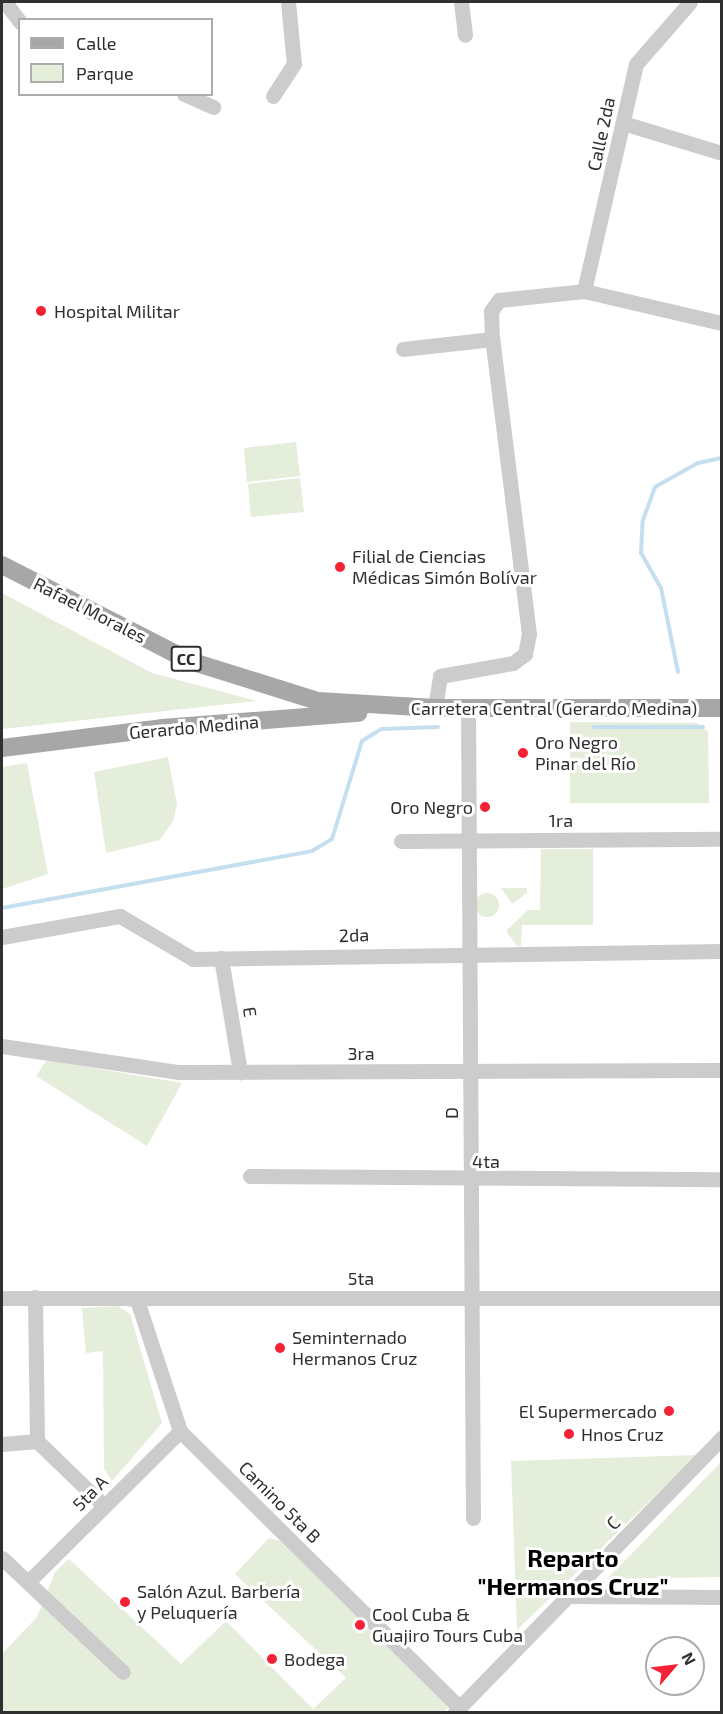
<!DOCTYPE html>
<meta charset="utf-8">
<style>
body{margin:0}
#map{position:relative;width:723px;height:1714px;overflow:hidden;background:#fff;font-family:"Exo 2",sans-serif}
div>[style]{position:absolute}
.green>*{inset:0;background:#e5eddb}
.round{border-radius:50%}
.stream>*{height:4px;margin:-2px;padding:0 2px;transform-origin:2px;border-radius:2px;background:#c5dfef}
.minor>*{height:15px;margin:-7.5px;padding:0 7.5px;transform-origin:7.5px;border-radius:7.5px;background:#ccc}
.major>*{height:18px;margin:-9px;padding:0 9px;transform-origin:9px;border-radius:9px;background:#a7a7a7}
.dots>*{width:16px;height:16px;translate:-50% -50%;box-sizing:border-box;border:3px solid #fff;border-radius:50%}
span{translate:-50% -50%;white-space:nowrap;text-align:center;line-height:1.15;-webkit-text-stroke:6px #fff;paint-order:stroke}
.shield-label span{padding:2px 4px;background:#fff;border:2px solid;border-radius:4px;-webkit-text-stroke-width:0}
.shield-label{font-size:16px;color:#2f2f2f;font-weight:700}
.street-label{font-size:18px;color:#2f2f2f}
.poi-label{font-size:18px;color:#2f2f2f}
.left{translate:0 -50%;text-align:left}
.right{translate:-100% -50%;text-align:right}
.district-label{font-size:24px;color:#000;font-weight:700}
.frame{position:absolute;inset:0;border:3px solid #2f2f2f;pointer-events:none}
.legend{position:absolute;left:18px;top:18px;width:195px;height:78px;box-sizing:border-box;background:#fff;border:2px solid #acacac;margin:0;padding:8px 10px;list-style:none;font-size:18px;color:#2f2f2f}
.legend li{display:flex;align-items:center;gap:12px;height:30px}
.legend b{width:30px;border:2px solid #acacac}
.north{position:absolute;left:645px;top:1636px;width:60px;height:60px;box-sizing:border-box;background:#fff;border:2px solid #acacac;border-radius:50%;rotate:62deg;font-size:16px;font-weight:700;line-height:24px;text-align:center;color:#2f2f2f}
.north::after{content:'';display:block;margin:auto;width:21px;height:27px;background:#f52134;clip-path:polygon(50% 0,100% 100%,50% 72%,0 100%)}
</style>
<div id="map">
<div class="green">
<div style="clip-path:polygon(296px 442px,300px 476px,247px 482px,244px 448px)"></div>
<div style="clip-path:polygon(300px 478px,304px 512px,251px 517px,248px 484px)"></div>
<div style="clip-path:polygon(2px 593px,152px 673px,257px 701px,2px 729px)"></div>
<div style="clip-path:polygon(570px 722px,697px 723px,708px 732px,709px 803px,570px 803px)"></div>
<div style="clip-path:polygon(168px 757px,177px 804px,173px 821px,160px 840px,106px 853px,94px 772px)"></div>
<div style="clip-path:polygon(27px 763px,48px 874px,2px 889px,2px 767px)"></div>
<div style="clip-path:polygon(541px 849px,593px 849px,593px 925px,522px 925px,521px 946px,517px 946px,506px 931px,528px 910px,540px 910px)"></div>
<div style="clip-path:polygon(501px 888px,527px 888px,527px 893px,512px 904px)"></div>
<div class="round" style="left:475px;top:893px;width:24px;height:24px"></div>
<div style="clip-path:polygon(46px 1061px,53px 1061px,182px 1083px,147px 1146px,36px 1076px)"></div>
<div style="clip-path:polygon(118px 1306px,130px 1314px,162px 1423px,112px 1481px,104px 1469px,103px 1351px,86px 1353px,82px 1308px)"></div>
<div style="clip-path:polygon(697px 1455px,517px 1630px,511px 1461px)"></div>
<div style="clip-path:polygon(721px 1462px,721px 1577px,607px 1579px)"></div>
<div style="clip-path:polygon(269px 1538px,280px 1541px,449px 1707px,443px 1712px,2px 1712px,2px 1654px,37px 1617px,55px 1572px,69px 1559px,181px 1664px,226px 1621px,313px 1709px,346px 1678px,235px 1574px)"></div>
</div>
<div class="stream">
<div style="left:678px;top:672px;width:86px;rotate:-101.4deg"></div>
<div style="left:661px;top:588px;width:40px;rotate:-119.7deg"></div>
<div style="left:641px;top:553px;width:33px;rotate:-87deg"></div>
<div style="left:643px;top:520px;width:35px;rotate:-70deg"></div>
<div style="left:655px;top:487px;width:49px;rotate:-29.2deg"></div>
<div style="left:698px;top:463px;width:25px;rotate:-12deg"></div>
<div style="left:594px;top:727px;width:109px"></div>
<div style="left:2px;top:908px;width:315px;rotate:-10.4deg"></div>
<div style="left:312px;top:851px;width:23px;rotate:-31deg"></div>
<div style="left:332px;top:839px;width:102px;rotate:-73deg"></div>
<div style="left:362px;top:741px;width:22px;rotate:-32deg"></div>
<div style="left:381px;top:729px;width:57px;rotate:-2deg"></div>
</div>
<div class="minor">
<div style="left:5px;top:2px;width:25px;rotate:53deg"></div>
<div style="left:461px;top:2px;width:33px;rotate:83deg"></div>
<div style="left:184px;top:94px;width:32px;rotate:24deg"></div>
<div style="left:273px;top:96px;width:38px;rotate:-57deg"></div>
<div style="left:294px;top:64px;width:62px;rotate:-95.5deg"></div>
<div style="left:623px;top:123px;width:103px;rotate:16.9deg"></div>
<div style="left:584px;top:291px;width:233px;rotate:-77.1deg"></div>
<div style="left:636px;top:64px;width:82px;rotate:-48.9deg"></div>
<div style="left:403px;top:349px;width:90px;rotate:-6.4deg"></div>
<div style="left:435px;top:708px;width:32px;rotate:-81deg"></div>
<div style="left:440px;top:676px;width:74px;rotate:-10.1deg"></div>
<div style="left:513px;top:663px;width:15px;rotate:-37deg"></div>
<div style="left:525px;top:654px;width:20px;rotate:-79deg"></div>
<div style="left:529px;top:634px;width:297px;rotate:-97.1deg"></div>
<div style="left:492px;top:339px;width:28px;rotate:-92deg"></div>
<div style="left:491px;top:311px;width:14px;rotate:-54deg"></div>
<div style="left:499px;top:300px;width:85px;rotate:-6deg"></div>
<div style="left:584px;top:291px;width:142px;rotate:13.1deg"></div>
<div style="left:468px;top:708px;width:810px;rotate:89.65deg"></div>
<div style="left:401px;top:841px;width:321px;rotate:-0.4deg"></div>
<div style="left:2px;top:937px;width:120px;rotate:-10.1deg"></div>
<div style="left:120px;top:916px;width:85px;rotate:30.5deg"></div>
<div style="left:193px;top:959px;width:529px;rotate:-0.87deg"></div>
<div style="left:221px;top:958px;width:116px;rotate:80.5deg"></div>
<div style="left:2px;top:1046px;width:179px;rotate:8.4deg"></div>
<div style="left:179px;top:1072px;width:543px;rotate:-0.21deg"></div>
<div style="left:250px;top:1176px;width:472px;rotate:0.4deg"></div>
<div style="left:35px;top:1297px;width:144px;rotate:89.2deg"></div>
<div style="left:37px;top:1441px;width:93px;rotate:44.1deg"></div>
<div style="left:2px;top:1298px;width:720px"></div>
<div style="left:127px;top:1298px;width:10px;rotate:11deg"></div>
<div style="left:137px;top:1300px;width:138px;rotate:71.8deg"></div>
<div style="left:180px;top:1431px;width:394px;rotate:44.7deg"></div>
<div style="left:2px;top:1444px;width:35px;rotate:-5deg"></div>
<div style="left:2px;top:1558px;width:166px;rotate:43.3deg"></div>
<div style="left:28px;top:1582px;width:214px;rotate:-44.8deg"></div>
<div style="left:569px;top:1596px;width:153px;rotate:0.4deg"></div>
<div style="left:455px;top:1712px;width:383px;rotate:-45.8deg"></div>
</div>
<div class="major">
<div style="left:2px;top:565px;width:211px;rotate:27.1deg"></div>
<div style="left:190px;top:661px;width:134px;rotate:17.4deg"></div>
<div style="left:318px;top:701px;width:117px;rotate:3.4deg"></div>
<div style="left:435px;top:708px;width:287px"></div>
<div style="left:2px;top:748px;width:161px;rotate:-7.1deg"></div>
<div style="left:162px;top:728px;width:197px;rotate:-4.4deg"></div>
</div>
<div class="dots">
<div style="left:41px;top:311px;background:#f52134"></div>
<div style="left:340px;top:567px;background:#f52134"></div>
<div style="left:523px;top:753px;background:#f52134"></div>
<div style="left:485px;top:807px;background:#f52134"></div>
<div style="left:280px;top:1348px;background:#f52134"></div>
<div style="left:669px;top:1411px;background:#f52134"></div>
<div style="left:569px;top:1434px;background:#f52134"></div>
<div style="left:125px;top:1602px;background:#f52134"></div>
<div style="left:360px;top:1625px;background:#f52134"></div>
<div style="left:272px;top:1659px;background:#f52134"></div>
</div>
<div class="shield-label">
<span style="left:186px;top:659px">CC</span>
</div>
<div class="street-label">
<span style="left:601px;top:134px;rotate:-78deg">Calle 2da</span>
<span style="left:90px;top:610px;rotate:27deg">Rafael Morales</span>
<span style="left:554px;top:708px">Carretera Central (Gerardo Medina)</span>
<span style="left:194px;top:727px;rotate:-5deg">Gerardo Medina</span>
<span style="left:561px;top:820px">1ra</span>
<span style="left:354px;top:935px;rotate:-2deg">2da</span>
<span style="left:250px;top:1012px;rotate:81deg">E</span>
<span style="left:361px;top:1053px">3ra</span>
<span style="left:451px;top:1113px;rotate:-90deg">D</span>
<span style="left:486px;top:1161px">4ta</span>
<span style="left:361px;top:1278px">5ta</span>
<span style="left:90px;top:1493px;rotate:-45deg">5ta A</span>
<span style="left:280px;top:1502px;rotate:45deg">Camino 5ta B</span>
<span style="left:613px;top:1523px;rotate:-46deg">C</span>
</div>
<div class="poi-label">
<span class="left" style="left:54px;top:311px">Hospital Militar</span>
<span class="left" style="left:352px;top:567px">Filial de Ciencias<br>Médicas Simón Bolívar</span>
<span class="left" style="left:535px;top:753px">Oro Negro<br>Pinar del Río</span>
<span class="right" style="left:473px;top:807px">Oro Negro</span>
<span class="left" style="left:292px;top:1348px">Seminternado<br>Hermanos Cruz</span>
<span class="right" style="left:657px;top:1411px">El Supermercado</span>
<span class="left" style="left:581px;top:1434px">Hnos Cruz</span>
<span class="left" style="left:137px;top:1602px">Salón Azul. Barbería<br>y Peluquería</span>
<span class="left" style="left:372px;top:1625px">Cool Cuba &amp;<br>Guajiro Tours Cuba</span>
<span class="left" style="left:284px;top:1659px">Bodega</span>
</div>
<div class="district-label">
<span style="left:573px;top:1572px">Reparto<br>"Hermanos Cruz"</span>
</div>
<div class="frame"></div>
<ul class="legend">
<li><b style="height:8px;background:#a7a7a7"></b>Calle</li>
<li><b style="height:16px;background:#e5eddb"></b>Parque</li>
</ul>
<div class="north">N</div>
</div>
